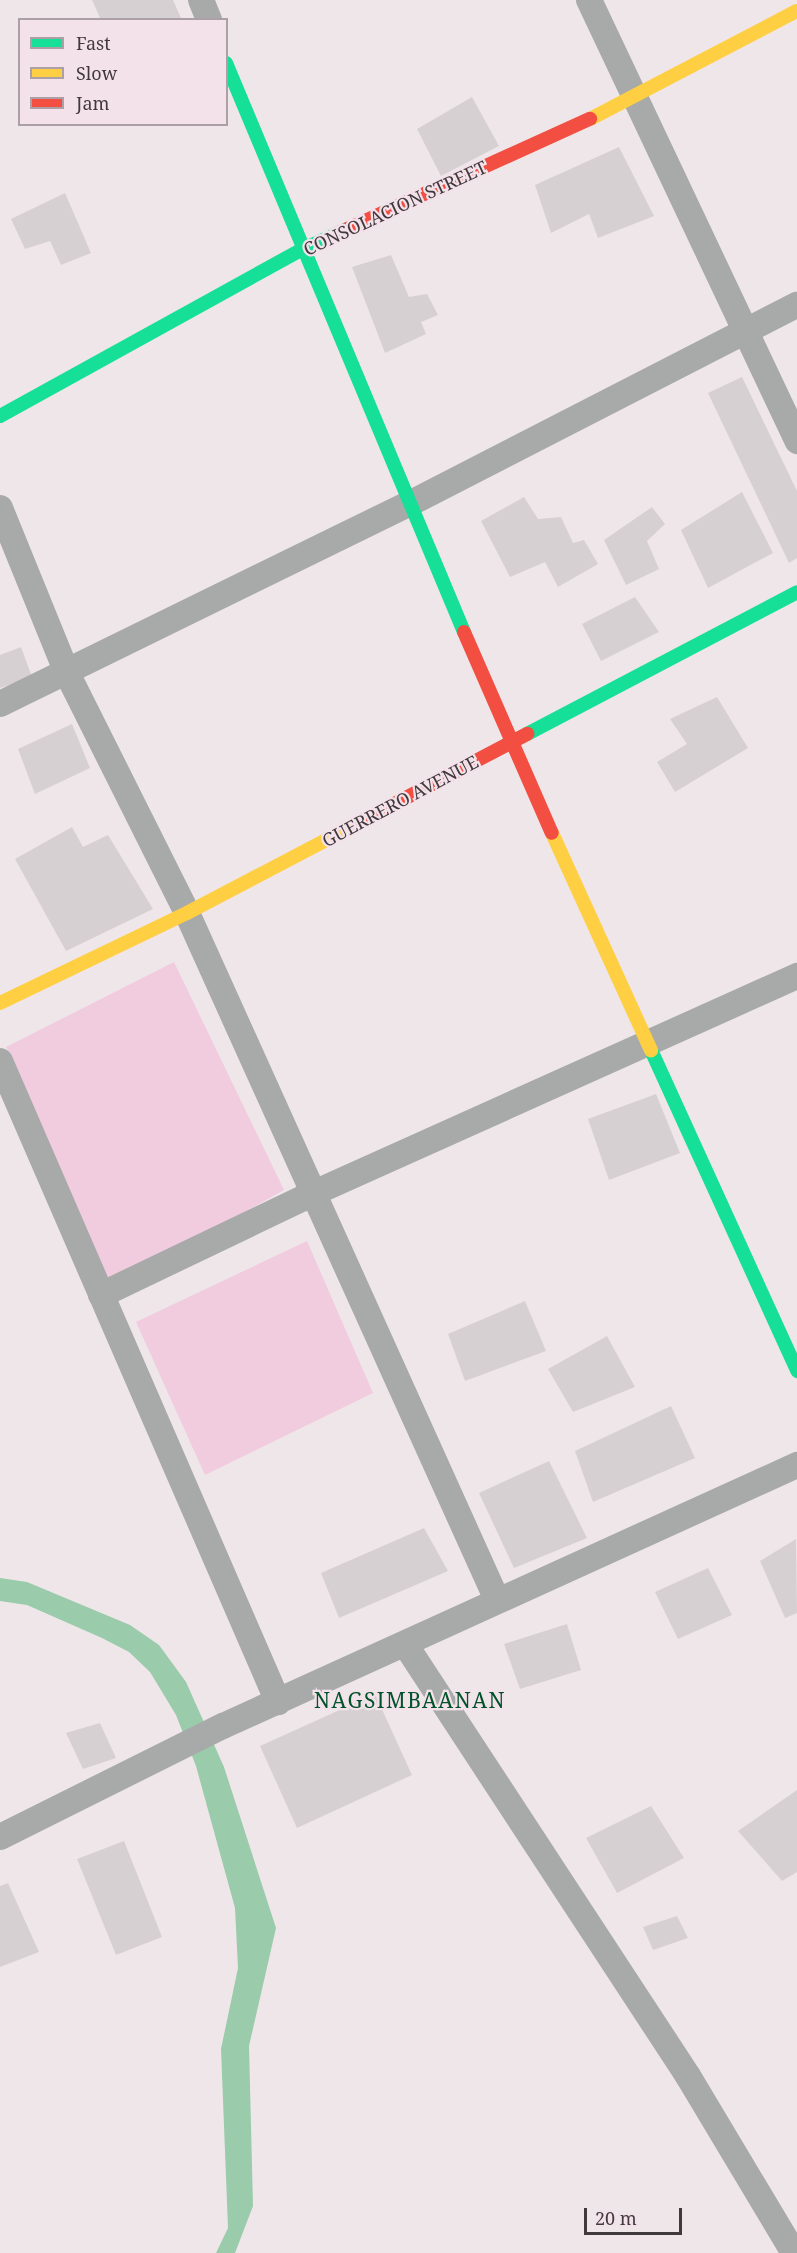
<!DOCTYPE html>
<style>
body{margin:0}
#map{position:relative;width:797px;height:2253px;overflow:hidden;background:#efe6ea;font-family:"Noto Serif",serif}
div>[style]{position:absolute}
.green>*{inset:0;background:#f1cbde}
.water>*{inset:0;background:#9acbaa}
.building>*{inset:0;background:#d7d0d3}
.street>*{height:26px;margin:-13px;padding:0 13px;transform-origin:13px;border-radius:13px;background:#a8aaa9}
.fast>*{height:14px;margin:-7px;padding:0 7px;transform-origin:7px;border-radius:7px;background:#16e098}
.slow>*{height:14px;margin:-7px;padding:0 7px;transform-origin:7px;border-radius:7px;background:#ffcf43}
.jam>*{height:14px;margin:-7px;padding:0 7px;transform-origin:7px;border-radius:7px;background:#f24e42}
span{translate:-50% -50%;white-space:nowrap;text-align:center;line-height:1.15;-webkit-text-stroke:4.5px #f3e2ea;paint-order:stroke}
.street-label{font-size:18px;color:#413a3d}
.quarter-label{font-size:21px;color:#00532a;letter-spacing:1.5px}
.legend{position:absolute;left:18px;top:18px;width:210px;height:108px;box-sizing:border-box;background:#f3e2ea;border:2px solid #ac9fa5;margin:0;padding:8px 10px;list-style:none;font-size:18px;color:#413a3d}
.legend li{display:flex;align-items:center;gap:12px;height:30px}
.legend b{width:30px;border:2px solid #ac9fa5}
.scale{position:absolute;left:584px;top:2208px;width:98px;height:27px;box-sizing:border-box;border:3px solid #413a3d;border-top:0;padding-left:8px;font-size:18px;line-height:21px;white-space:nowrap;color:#413a3d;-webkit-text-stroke:4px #f3e2ea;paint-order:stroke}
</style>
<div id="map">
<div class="green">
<div style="clip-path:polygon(174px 962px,284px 1190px,110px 1287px,6px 1047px)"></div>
<div style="clip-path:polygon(307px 1241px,373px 1393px,205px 1475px,136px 1322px)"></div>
</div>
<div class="water">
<div style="clip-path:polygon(0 1578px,27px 1582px,130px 1625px,159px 1645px,186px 1682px,224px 1767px,276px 1928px,249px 2046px,253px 2206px,235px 2253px,216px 2253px,228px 2228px,221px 2049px,238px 1968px,235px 1908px,196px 1766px,176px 1715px,150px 1672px,129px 1652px,102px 1638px,27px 1605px,0 1601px)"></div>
</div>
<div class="building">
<div style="clip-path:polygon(92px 0,173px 0,181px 18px,101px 20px)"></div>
<div style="clip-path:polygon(472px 97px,499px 146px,441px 176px,417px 129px)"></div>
<div style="clip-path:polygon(619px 147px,654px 216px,598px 238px,589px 214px,551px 233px,535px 185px)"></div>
<div style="clip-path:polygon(65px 193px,91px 253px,61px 265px,50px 241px,25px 249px,11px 219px)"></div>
<div style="clip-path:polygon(391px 255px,409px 297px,427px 294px,438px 315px,421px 322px,426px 334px,385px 353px,352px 267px)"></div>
<div style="clip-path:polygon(742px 377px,797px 491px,797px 558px,789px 563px,708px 393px)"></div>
<div style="clip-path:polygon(742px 492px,773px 553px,708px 588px,681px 530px)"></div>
<div style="clip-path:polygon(524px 497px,538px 519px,561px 517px,573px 543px,584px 540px,598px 564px,558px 587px,545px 562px,510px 577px,481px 521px)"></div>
<div style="clip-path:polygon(652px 507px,665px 524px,647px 541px,659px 569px,626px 585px,604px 540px)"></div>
<div style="clip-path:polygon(635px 597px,659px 632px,601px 661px,582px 624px)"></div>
<div style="clip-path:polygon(21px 647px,32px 677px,0 688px,0 655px)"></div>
<div style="clip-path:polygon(717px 697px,748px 748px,675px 792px,657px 762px,687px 744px,670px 719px)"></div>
<div style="clip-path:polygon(72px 724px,90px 768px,35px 794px,18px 749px)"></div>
<div style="clip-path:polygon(72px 827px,83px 847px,108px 835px,153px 909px,66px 951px,15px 859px)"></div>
<div style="clip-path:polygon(656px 1094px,680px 1153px,609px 1180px,588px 1119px)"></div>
<div style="clip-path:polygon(525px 1301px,546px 1351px,465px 1381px,448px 1334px)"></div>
<div style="clip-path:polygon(607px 1336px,635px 1387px,573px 1412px,548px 1369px)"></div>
<div style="clip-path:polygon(671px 1406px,695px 1458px,593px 1502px,575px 1451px)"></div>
<div style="clip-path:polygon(549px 1461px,587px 1538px,514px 1568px,479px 1493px)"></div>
<div style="clip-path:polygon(424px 1528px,448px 1571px,339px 1618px,321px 1573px)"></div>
<div style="clip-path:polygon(796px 1539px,797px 1613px,785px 1618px,760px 1561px)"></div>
<div style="clip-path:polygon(708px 1568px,732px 1615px,678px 1639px,655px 1592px)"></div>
<div style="clip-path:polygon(567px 1624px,581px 1670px,520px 1689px,504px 1644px)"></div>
<div style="clip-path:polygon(375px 1694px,412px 1775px,297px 1828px,260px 1746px)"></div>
<div style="clip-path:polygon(100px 1723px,116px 1758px,83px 1769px,66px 1733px)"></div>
<div style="clip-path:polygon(797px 1790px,797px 1872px,782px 1881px,738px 1831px)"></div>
<div style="clip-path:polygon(651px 1806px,684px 1858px,617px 1893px,586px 1838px)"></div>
<div style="clip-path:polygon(124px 1841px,162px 1937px,116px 1955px,77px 1859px)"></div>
<div style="clip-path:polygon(8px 1883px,39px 1952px,0 1967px,0 1886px)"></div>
<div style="clip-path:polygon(677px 1916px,688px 1938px,653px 1950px,643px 1927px)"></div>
</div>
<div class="street">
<div style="left:201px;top:0;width:22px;rotate:68deg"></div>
<div style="left:589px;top:0;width:488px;rotate:64.7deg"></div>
<div style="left:0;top:508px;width:178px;rotate:67.9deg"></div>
<div style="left:67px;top:673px;width:268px;rotate:63.4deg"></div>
<div style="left:187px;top:913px;width:754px;rotate:65.71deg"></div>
<div style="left:0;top:704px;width:455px;rotate:-26.1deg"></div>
<div style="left:409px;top:504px;width:436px;rotate:-27.2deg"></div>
<div style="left:0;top:1061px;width:699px;rotate:66.55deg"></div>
<div style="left:101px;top:1295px;width:236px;rotate:-25.6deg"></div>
<div style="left:314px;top:1193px;width:530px;rotate:-24.19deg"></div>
<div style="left:405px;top:1644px;width:516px;rotate:56.77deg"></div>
<div style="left:688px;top:2076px;width:206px;rotate:59.1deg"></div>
<div style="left:0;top:1837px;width:249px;rotate:-26.5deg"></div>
<div style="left:223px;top:1726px;width:631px;rotate:-24.45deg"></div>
</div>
<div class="fast">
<div style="left:226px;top:63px;width:617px;rotate:67.3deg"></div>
<div style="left:0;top:416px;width:346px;rotate:-28.9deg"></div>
<div style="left:303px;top:249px;width:48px;rotate:-24.4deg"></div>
<div style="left:527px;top:734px;width:305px;rotate:-27.7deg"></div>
<div style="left:651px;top:1050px;width:353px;rotate:65.5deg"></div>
</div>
<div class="slow">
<div style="left:590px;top:119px;width:233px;rotate:-27.6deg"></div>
<div style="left:552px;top:833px;width:239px;rotate:65.5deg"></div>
<div style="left:0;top:1003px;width:208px;rotate:-25.7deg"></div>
<div style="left:187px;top:913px;width:198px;rotate:-27.7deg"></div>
</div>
<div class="jam">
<div style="left:347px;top:229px;width:267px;rotate:-24.4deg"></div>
<div style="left:464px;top:632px;width:219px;rotate:66.4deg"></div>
<div style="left:362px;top:821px;width:187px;rotate:-27.8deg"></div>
</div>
<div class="street-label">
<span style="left:395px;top:208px;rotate:-25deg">CONSOLACION STREET</span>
<span style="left:400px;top:801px;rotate:-28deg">GUERRERO AVENUE</span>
</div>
<div class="quarter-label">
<span style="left:410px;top:1700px">NAGSIMBAANAN</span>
</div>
<ul class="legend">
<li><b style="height:8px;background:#16e098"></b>Fast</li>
<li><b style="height:8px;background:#ffcf43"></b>Slow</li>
<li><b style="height:8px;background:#f24e42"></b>Jam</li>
</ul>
<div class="scale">20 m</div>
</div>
